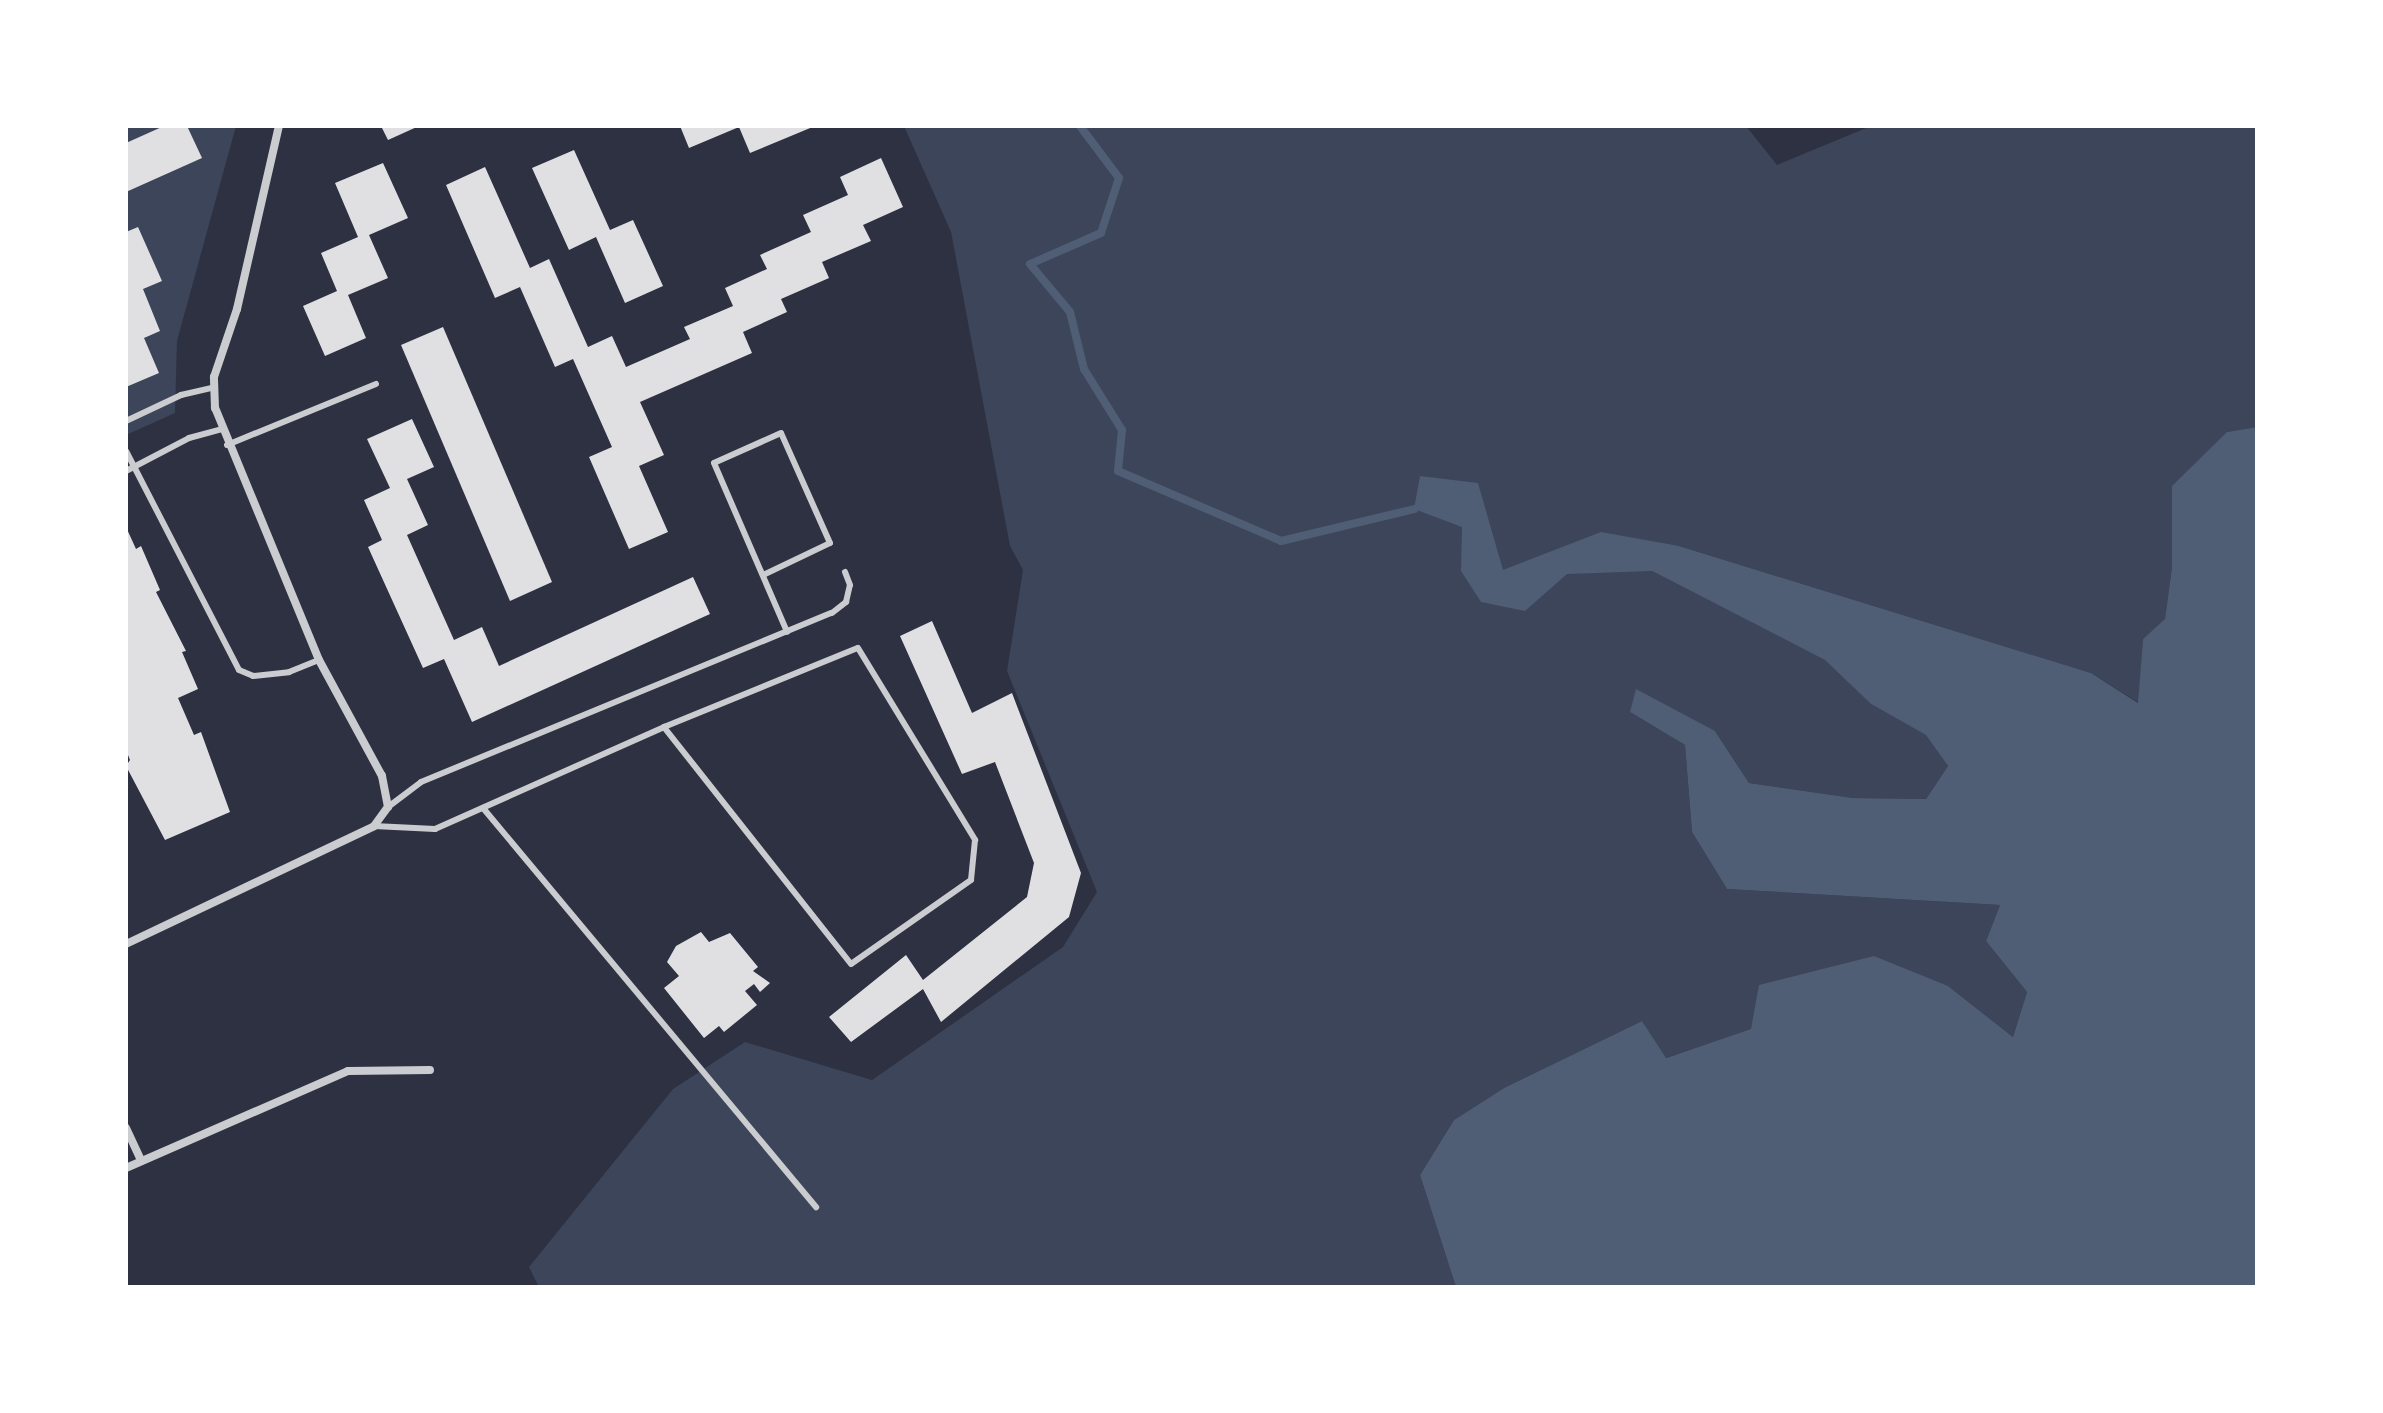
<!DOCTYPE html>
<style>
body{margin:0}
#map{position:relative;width:2383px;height:1413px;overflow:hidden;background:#2d3142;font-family:Cabin,sans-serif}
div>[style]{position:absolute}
.green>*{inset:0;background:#3c4559}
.water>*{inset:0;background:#4f5d75}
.stream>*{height:8px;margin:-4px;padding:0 4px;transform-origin:4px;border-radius:4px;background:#4f5d75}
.building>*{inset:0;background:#e0e0e3}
.service>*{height:6px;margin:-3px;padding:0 3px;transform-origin:3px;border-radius:3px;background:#caccd0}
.minor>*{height:8px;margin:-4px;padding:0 4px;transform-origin:4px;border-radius:4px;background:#caccd0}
span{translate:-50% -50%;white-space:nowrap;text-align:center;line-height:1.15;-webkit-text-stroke:8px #fff;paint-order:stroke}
.frame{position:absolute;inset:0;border:128px solid #fff;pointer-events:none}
</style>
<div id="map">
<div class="green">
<div style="clip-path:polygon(126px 126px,236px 126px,177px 341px,175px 413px,126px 435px)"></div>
<div style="clip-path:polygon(904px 126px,1746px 126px,1777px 165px,1871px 126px,2257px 126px,2257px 427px,2227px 432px,2172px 567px,2165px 620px,2143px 639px,2139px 703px,2091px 673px,1679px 546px,1652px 571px,1826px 660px,1871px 704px,1927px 735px,1948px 766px,1926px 799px,1853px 798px,1749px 783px,1715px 731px,1630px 712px,1685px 745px,1692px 832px,1727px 889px,2000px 905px,1986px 941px,2027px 992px,2013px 1037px,1948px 986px,1752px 1029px,1665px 1058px,1642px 1021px,1504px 1088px,1454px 1120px,1420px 1175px,1456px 1287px,539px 1287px,529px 1267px,673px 1089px,745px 1042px,872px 1080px,1063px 947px,1097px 892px,1007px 671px,1023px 570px,1010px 546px,951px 232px)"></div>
</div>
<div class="water">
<div style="clip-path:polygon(2257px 427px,2257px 1287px,1456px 1287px,1420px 1175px,1454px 1120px,1504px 1088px,1642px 1021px,1666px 1058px,1751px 1029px,1759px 985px,1874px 956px,1948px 986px,2013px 1037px,2027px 992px,1986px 941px,2000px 905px,1727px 889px,1692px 832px,1685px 745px,1630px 712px,1636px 689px,1715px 731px,1749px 783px,1853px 798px,1926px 799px,1948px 766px,1926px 735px,1871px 704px,1825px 660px,1652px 571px,1567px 574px,1525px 611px,1481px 602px,1461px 571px,1462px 527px,1414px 509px,1420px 476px,1478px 483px,1503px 570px,1601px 532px,1679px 546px,2091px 673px,2138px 703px,2143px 639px,2165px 619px,2172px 567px,2172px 486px,2227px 432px)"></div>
</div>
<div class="stream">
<div style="left:1080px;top:126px;width:65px;rotate:53.1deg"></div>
<div style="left:1119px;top:178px;width:58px;rotate:108.1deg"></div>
<div style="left:1101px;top:233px;width:77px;rotate:156.4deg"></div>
<div style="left:1030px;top:264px;width:62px;rotate:50.2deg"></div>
<div style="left:1070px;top:312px;width:59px;rotate:76.2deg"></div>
<div style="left:1084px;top:369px;width:72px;rotate:58.1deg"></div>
<div style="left:1122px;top:430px;width:41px;rotate:95.6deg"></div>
<div style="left:1118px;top:471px;width:177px;rotate:23.2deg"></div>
<div style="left:1281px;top:541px;width:137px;rotate:-13.5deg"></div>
</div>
<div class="building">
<div style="clip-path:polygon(164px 126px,187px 126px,202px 158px,126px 192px,126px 143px)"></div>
<div style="clip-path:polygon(381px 126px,419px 126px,388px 140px)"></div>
<div style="clip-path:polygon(680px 126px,815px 126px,750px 153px,739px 127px,689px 148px)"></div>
<div style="clip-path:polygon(574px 150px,610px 230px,633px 220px,663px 286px,625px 303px,596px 237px,569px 250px,532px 168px)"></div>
<div style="clip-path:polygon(881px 158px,903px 207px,863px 225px,871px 241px,822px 262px,829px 278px,781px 299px,787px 312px,743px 332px,752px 353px,640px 402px,664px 455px,639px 466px,668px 532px,629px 549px,589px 457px,612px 447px,573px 359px,555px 367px,520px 287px,495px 298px,446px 185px,485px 167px,530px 268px,549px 259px,588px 347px,612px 336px,626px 367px,690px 339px,684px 327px,733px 306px,725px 288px,767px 269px,760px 255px,811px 232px,803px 215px,848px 195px,840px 177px)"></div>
<div style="clip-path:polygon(383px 163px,408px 218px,369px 235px,388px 278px,348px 295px,366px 338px,325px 356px,303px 306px,337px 291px,321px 253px,358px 237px,335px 183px)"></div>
<div style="clip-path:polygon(138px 227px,162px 281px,143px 289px,160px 331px,144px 338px,159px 373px,126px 387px,126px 232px)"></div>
<div style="clip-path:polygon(443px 327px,552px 582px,510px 601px,401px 345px)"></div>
<div style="clip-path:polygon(412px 419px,434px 467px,407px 479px,428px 525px,407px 535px,454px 640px,482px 627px,499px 666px,693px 577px,710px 614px,472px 722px,444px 659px,423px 668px,368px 547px,382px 540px,364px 500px,390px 488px,367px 439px)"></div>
<div style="clip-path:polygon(126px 527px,136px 549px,141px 546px,160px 590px,156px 592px,186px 651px,182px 652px,198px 689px,178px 698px,194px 735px,201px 732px,230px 812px,165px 840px,126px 766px,130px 760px,126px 750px)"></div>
<div style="clip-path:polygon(932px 621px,972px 713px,1012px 693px,1081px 873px,1069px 917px,941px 1022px,923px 989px,851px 1042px,829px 1017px,906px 955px,923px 980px,1027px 897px,1034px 863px,995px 762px,962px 774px,900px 636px)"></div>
<div style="clip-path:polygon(701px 932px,709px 942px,730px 933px,758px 967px,753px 971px,770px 983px,760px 992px,754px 984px,745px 991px,757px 1005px,724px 1032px,719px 1026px,704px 1038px,664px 988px,679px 976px,667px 962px,676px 946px)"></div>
</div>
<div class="service">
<div style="left:126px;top:421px;width:61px;rotate:-25.3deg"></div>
<div style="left:181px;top:395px;width:35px;rotate:-13deg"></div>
<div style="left:227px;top:445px;width:161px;rotate:-22.3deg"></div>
<div style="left:126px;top:451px;width:246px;rotate:62.7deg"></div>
<div style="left:239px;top:670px;width:15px;rotate:23deg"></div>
<div style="left:253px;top:676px;width:36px;rotate:-6deg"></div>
<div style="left:289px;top:672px;width:32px;rotate:-22deg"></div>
<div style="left:126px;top:471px;width:71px;rotate:-27.6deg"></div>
<div style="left:189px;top:438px;width:34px;rotate:-15deg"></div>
<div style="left:763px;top:575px;width:74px;rotate:-25.5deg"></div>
<div style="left:830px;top:543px;width:120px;rotate:-114deg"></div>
<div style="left:781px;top:433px;width:73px;rotate:155.9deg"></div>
<div style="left:714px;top:463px;width:184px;rotate:66.6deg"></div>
<div style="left:388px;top:807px;width:41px;rotate:-37.1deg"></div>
<div style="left:421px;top:782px;width:444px;rotate:-22.4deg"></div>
<div style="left:832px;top:613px;width:18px;rotate:-38deg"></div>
<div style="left:846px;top:602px;width:17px;rotate:-77deg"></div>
<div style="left:850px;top:585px;width:14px;rotate:-111deg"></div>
<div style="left:483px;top:808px;width:520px;rotate:50.15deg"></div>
<div style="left:374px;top:826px;width:61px;rotate:2.8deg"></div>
<div style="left:435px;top:829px;width:251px;rotate:-24deg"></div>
<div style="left:664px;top:727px;width:209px;rotate:-22.2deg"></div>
<div style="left:858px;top:648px;width:225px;rotate:58.6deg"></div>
<div style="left:975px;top:840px;width:40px;rotate:95.7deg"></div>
<div style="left:971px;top:880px;width:146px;rotate:145deg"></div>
<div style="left:851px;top:964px;width:302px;rotate:-128.3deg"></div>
</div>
<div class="minor">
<div style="left:126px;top:944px;width:275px;rotate:-25.4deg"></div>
<div style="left:374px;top:826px;width:24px;rotate:-54deg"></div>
<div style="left:388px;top:807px;width:32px;rotate:-101deg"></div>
<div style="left:382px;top:776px;width:132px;rotate:-118.5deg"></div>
<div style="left:319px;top:660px;width:273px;rotate:-112.4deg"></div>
<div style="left:215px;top:408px;width:31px;rotate:-92deg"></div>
<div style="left:214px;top:377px;width:72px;rotate:-71.3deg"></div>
<div style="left:237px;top:309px;width:188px;rotate:-77.1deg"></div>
<div style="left:126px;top:1128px;width:35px;rotate:65deg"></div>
<div style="left:126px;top:1168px;width:242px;rotate:-23.6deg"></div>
<div style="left:348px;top:1071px;width:82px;rotate:-0.7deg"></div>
</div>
<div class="frame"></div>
</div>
